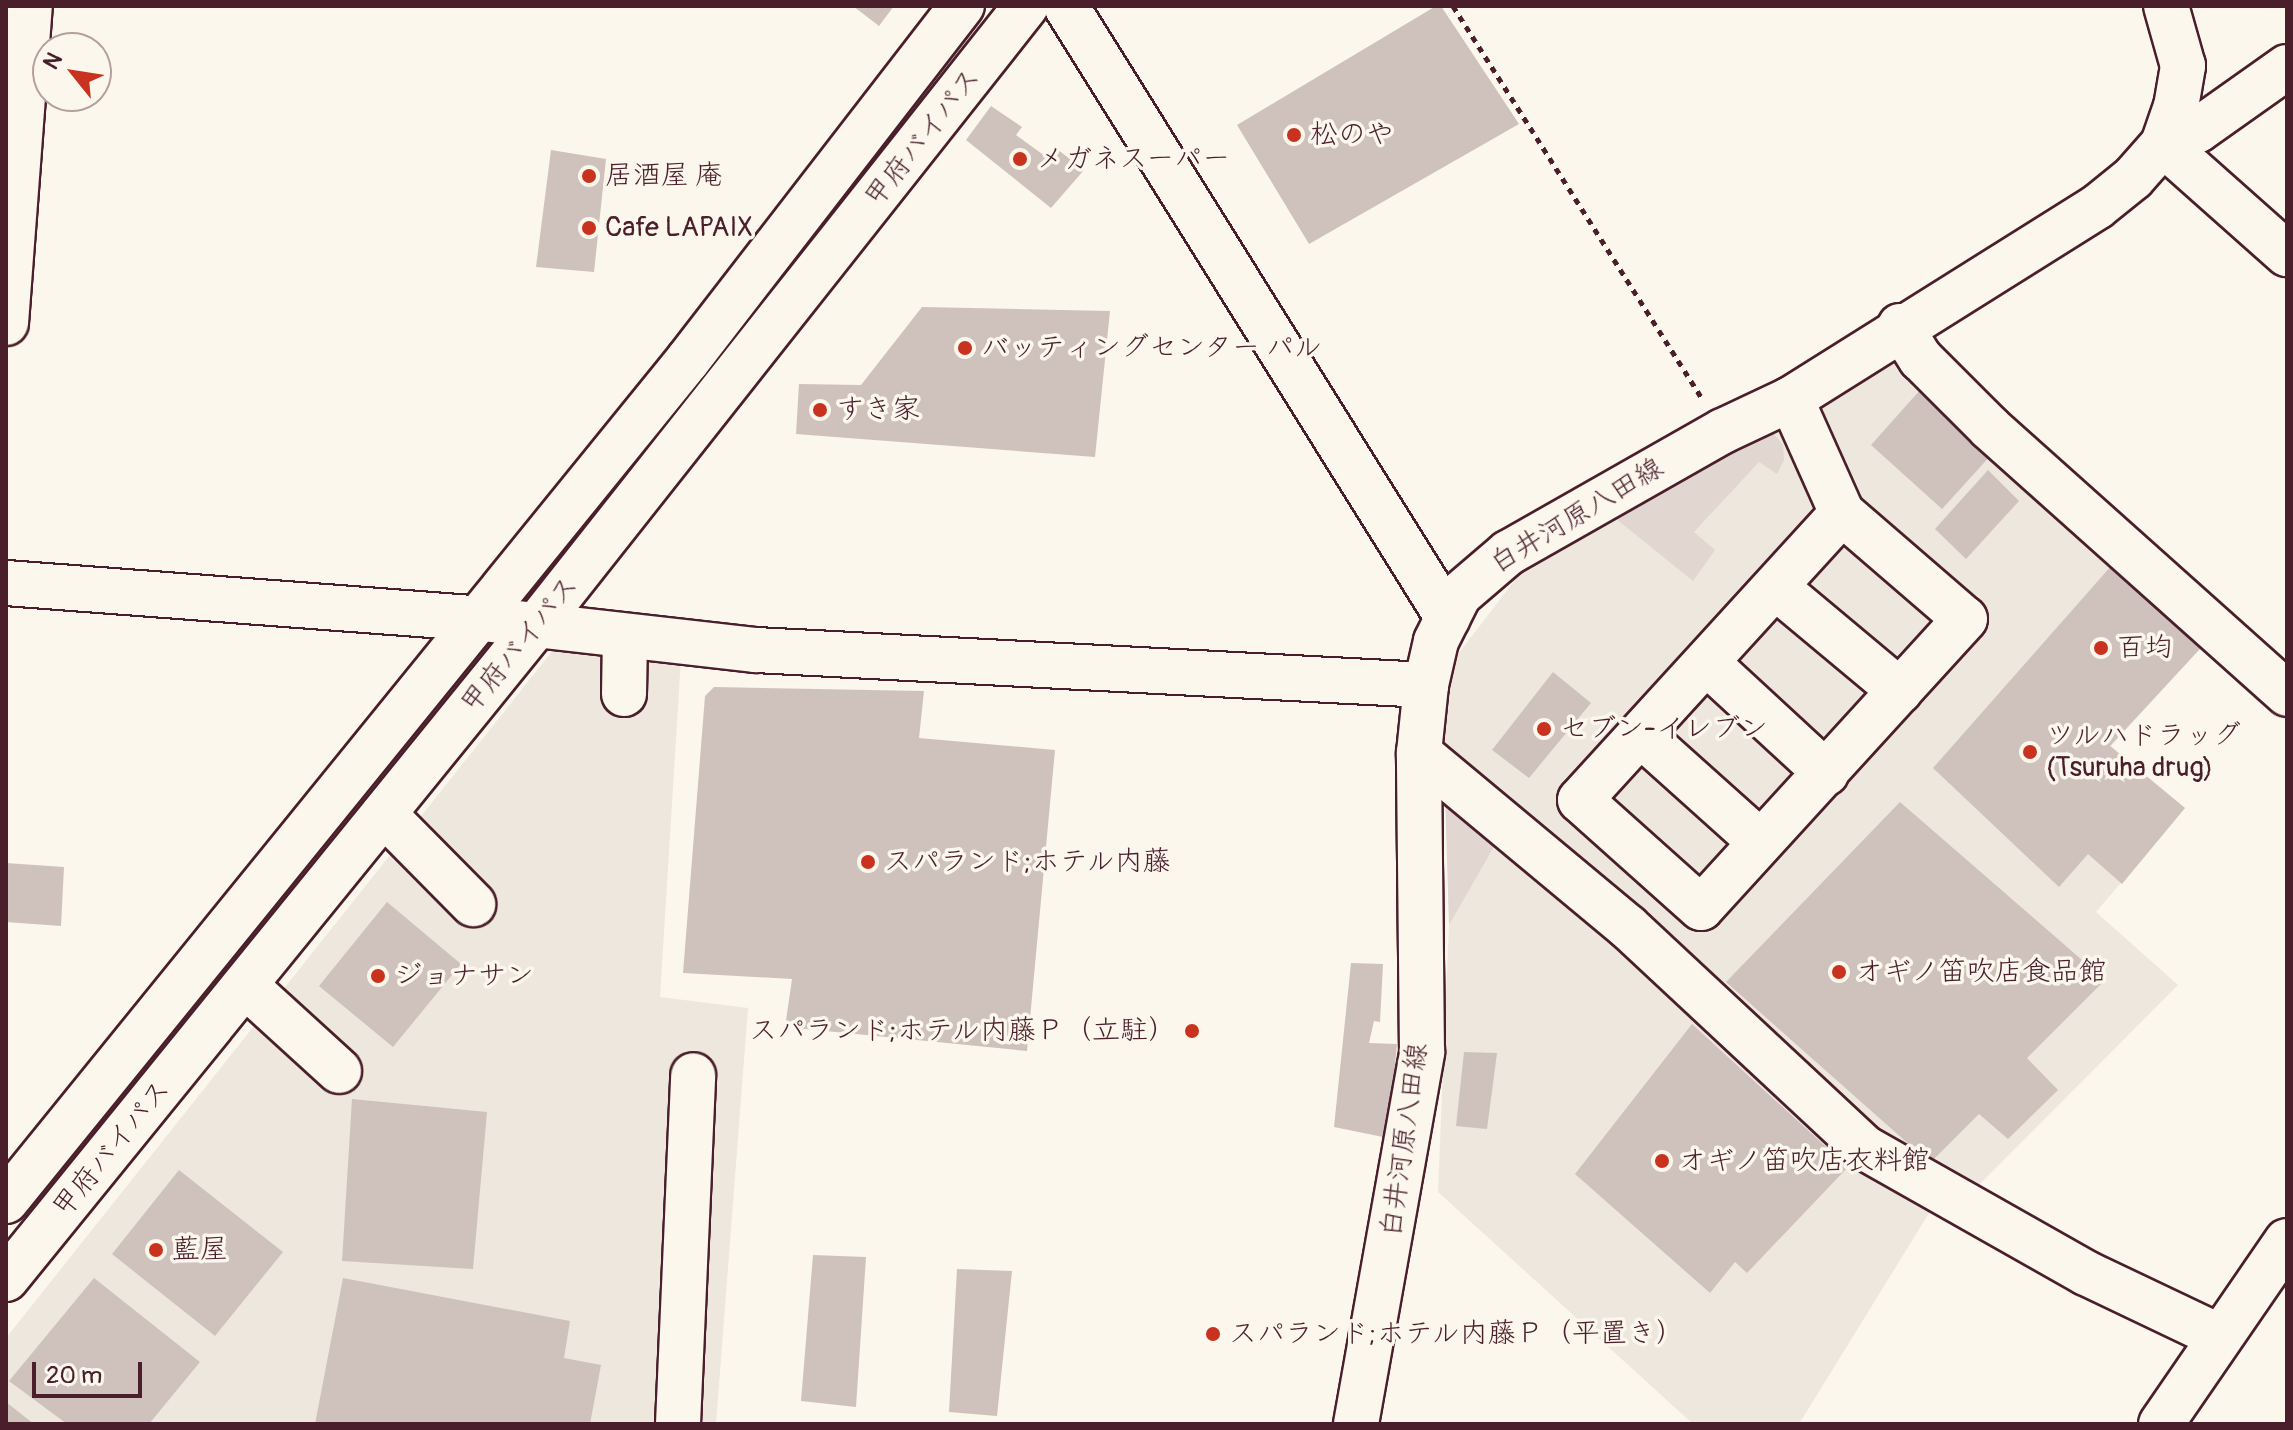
<!DOCTYPE html>
<meta charset="utf-8">
<style>
body{margin:0}
#map{position:relative;width:2293px;height:1430px;overflow:hidden;background:#fbf7ec;font-family:Pangolin,"Klee One",sans-serif}
div>[style]{position:absolute}
.built>*{inset:0;background:#eee7de}
.green>*{inset:0;background:#e2d7d0}
.building>*{inset:0;background:#cfc2bc}
.path>*{height:5px;margin-top:-2.5px;transform-origin:0;background:repeating-linear-gradient(90deg,#4a1f2b 0 6px,transparent 0 12px)}
.roads{filter:drop-shadow(2px 0 #4a1f2b) drop-shadow(-2px 0 #4a1f2b) drop-shadow(0 2px #4a1f2b) drop-shadow(0 -2px #4a1f2b)}
.minor>*{height:44px;margin:-22px;padding:0 22px;transform-origin:22px;border-radius:22px;background:#fbf7ec}
.major>*{height:44px;margin:-22px;padding:0 22px;transform-origin:22px;border-radius:22px;background:#fbf7ec}
.highway>*{height:44px;margin:-22px;padding:0 22px;transform-origin:22px;border-radius:22px;background:#fbf7ec}
.dots>*{width:22px;height:22px;translate:-50% -50%;box-sizing:border-box;border:4px solid #fbf7ec;border-radius:50%}
span{translate:-50% -50%;white-space:nowrap;text-align:center;line-height:1.15;-webkit-text-stroke:7px #fbf7ec;paint-order:stroke}
.poi-label{font-size:28px;color:#4a1f2b}
.left{translate:0 -50%;text-align:left}
.right{translate:-100% -50%;text-align:right}
.street-label{font-size:28px;color:#4a1f2b}
.frame{position:absolute;inset:0;border:8px solid #4a1f2b;pointer-events:none}
.north{position:absolute;left:32px;top:32px;width:80px;height:80px;box-sizing:border-box;background:#fbf7ec;border:2px solid #b4a19f;border-radius:50%;rotate:300deg;font-size:22px;font-weight:700;line-height:32px;text-align:center;color:#4a1f2b}
.north::after{content:'';display:block;margin:auto;width:28px;height:36px;background:#c8321e;clip-path:polygon(50% 0,100% 100%,50% 72%,0 100%)}
.scale{position:absolute;left:32px;top:1362px;width:110px;height:36px;box-sizing:border-box;border:4px solid #4a1f2b;border-top:0;padding-left:10px;font-size:24px;line-height:28px;white-space:nowrap;color:#4a1f2b;-webkit-text-stroke:6px #fbf7ec;paint-order:stroke}
</style>
<div id="map">
<div class="built">
<div style="clip-path:polygon(1902px 359px,2210px 638px,2111px 746px,2185px 808px,2096px 912px,2178px 985px,1971px 1193px,1934px 1205px,1799px 1424px,1693px 1424px,1438px 1192px,1449px 925px,1444px 719px,1458px 654px,1522px 571px,1610px 514px,1773px 433px)"></div>
<div style="clip-path:polygon(569px 630px,682px 642px,660px 997px,748px 1008px,716px 1424px,6px 1424px,6px 1338px)"></div>
</div>
<div class="green">
<div style="clip-path:polygon(1773px 433px,1783px 445px,1784px 460px,1777px 474px,1759px 462px,1694px 532px,1715px 550px,1693px 581px,1610px 514px)"></div>
<div style="clip-path:polygon(1445px 793px,1496px 843px,1449px 925px)"></div>
</div>
<div class="building">
<div style="clip-path:polygon(853px 6px,894px 6px,879px 26px)"></div>
<div style="clip-path:polygon(1436px 6px,1441px 6px,1519px 124px,1309px 244px,1237px 125px)"></div>
<div style="clip-path:polygon(991px 106px,1022px 127px,1016px 135px,1049px 159px,1057px 149px,1084px 170px,1051px 208px,966px 140px)"></div>
<div style="clip-path:polygon(551px 150px,606px 159px,594px 272px,536px 267px)"></div>
<div style="clip-path:polygon(922px 307px,1110px 311px,1095px 457px,796px 434px,799px 384px,861px 385px)"></div>
<div style="clip-path:polygon(1921px 389px,1992px 454px,1942px 509px,1871px 445px)"></div>
<div style="clip-path:polygon(1988px 470px,2019px 501px,1966px 559px,1935px 529px)"></div>
<div style="clip-path:polygon(2119px 557px,2210px 638px,2110px 746px,2185px 808px,2122px 884px,2088px 854px,2059px 887px,1933px 768px)"></div>
<div style="clip-path:polygon(1553px 672px,1591px 703px,1529px 778px,1492px 750px)"></div>
<div style="clip-path:polygon(714px 687px,924px 691px,919px 738px,1055px 750px,1027px 1051px,785px 1027px,792px 979px,683px 973px,705px 696px)"></div>
<div style="clip-path:polygon(1900px 802px,2105px 980px,2027px 1058px,2058px 1090px,2008px 1139px,1979px 1114px,1930px 1163px,1726px 982px)"></div>
<div style="clip-path:polygon(6px 863px,64px 867px,61px 926px,6px 922px)"></div>
<div style="clip-path:polygon(387px 902px,461px 964px,393px 1047px,319px 986px)"></div>
<div style="clip-path:polygon(1351px 963px,1383px 964px,1380px 1022px,1374px 1021px,1369px 1043px,1397px 1044px,1388px 1138px,1334px 1127px)"></div>
<div style="clip-path:polygon(1692px 1024px,1848px 1167px,1747px 1273px,1735px 1262px,1710px 1293px,1575px 1174px)"></div>
<div style="clip-path:polygon(1464px 1052px,1497px 1053px,1487px 1129px,1456px 1126px)"></div>
<div style="clip-path:polygon(352px 1099px,487px 1112px,473px 1269px,342px 1261px)"></div>
<div style="clip-path:polygon(179px 1170px,283px 1252px,215px 1336px,112px 1254px)"></div>
<div style="clip-path:polygon(813px 1255px,866px 1257px,856px 1407px,801px 1401px)"></div>
<div style="clip-path:polygon(957px 1269px,1012px 1271px,997px 1416px,949px 1412px)"></div>
<div style="clip-path:polygon(94px 1278px,200px 1362px,149px 1424px,67px 1424px,9px 1381px)"></div>
<div style="clip-path:polygon(343px 1278px,570px 1321px,564px 1358px,601px 1365px,590px 1424px,315px 1424px)"></div>
<div style="clip-path:polygon(6px 1402px,34px 1424px,6px 1424px)"></div>
</div>
<div class="path">
<div style="left:1453px;top:6px;width:463px;rotate:57.6deg"></div>
</div>
<div class="roads">
<div class="minor">
<div style="left:1066px;top:6px;width:721px;rotate:58.03deg"></div>
<div style="left:2287px;top:67px;width:109px;rotate:144.7deg"></div>
<div style="left:2198px;top:130px;width:38px;rotate:158deg"></div>
<div style="left:2163px;top:144px;width:166px;rotate:41.6deg"></div>
<div style="left:6px;top:323px;width:318px;rotate:-85.7deg"></div>
<div style="left:1900px;top:326px;width:39px;rotate:58deg"></div>
<div style="left:1921px;top:359px;width:98px;rotate:45deg"></div>
<div style="left:1990px;top:428px;width:399px;rotate:41.8deg"></div>
<div style="left:1791px;top:399px;width:125px;rotate:65.9deg"></div>
<div style="left:1842px;top:513px;width:162px;rotate:40.8deg"></div>
<div style="left:1965px;top:619px;width:391px;rotate:132.4deg"></div>
<div style="left:1701px;top:908px;width:162px;rotate:-138.2deg"></div>
<div style="left:1580px;top:800px;width:389px;rotate:-47.6deg"></div>
<div style="left:6px;top:583px;width:469px;rotate:4.3deg"></div>
<div style="left:474px;top:618px;width:284px;rotate:6.5deg"></div>
<div style="left:756px;top:650px;width:671px;rotate:2.99deg"></div>
<div style="left:1778px;top:589px;width:159px;rotate:39.9deg"></div>
<div style="left:1708px;top:664px;width:161px;rotate:42.7deg"></div>
<div style="left:624px;top:694px;width:57px;rotate:-89deg"></div>
<div style="left:1641px;top:735px;width:159px;rotate:41.9deg"></div>
<div style="left:1419px;top:753px;width:272px;rotate:39.8deg"></div>
<div style="left:1628px;top:927px;width:324px;rotate:43deg"></div>
<div style="left:1865px;top:1148px;width:254px;rotate:29.5deg"></div>
<div style="left:2086px;top:1273px;width:148px;rotate:25.5deg"></div>
<div style="left:384px;top:814px;width:127px;rotate:45.3deg"></div>
<div style="left:246px;top:986px;width:126px;rotate:42.4deg"></div>
<div style="left:678px;top:1424px;width:349px;rotate:-87.5deg"></div>
<div style="left:2161px;top:1424px;width:222px;rotate:-55.5deg"></div>
</div>
<div class="major">
<div style="left:1356px;top:1424px;width:378px;rotate:-79.9deg"></div>
<div style="left:1422px;top:1052px;width:299px;rotate:-90.6deg"></div>
<div style="left:1419px;top:753px;width:68px;rotate:-84.1deg"></div>
<div style="left:1426px;top:685px;width:45px;rotate:-77.2deg"></div>
<div style="left:1436px;top:641px;width:51px;rotate:-63.4deg"></div>
<div style="left:1459px;top:595px;width:65px;rotate:-40.6deg"></div>
<div style="left:1508px;top:553px;width:247px;rotate:-29.6deg"></div>
<div style="left:1723px;top:431px;width:75px;rotate:-25.2deg"></div>
<div style="left:1791px;top:399px;width:361px;rotate:-32.1deg"></div>
<div style="left:2097px;top:207px;width:46px;rotate:-38.9deg"></div>
<div style="left:2133px;top:178px;width:45px;rotate:-48.6deg"></div>
<div style="left:2163px;top:144px;width:39px;rotate:-71deg"></div>
<div style="left:2176px;top:107px;width:42px;rotate:-80.3deg"></div>
<div style="left:2183px;top:66px;width:62px;rotate:-105.8deg"></div>
</div>
<div class="highway">
<div style="left:6px;top:1201px;width:1083px;rotate:-50.96deg"></div>
<div style="left:688px;top:360px;width:448px;rotate:-52.3deg"></div>
<div style="left:6px;top:1279px;width:841px;rotate:-50.94deg"></div>
<div style="left:536px;top:626px;width:790px;rotate:-51.68deg"></div>
</div>
</div>
<div class="dots">
<div style="left:1294px;top:135px;background:#c8321e"></div>
<div style="left:1020px;top:159px;background:#c8321e"></div>
<div style="left:589px;top:176px;background:#c8321e"></div>
<div style="left:589px;top:228px;background:#c8321e"></div>
<div style="left:965px;top:348px;background:#c8321e"></div>
<div style="left:820px;top:410px;background:#c8321e"></div>
<div style="left:2101px;top:648px;background:#c8321e"></div>
<div style="left:1544px;top:729px;background:#c8321e"></div>
<div style="left:2030px;top:752px;background:#c8321e"></div>
<div style="left:868px;top:862px;background:#c8321e"></div>
<div style="left:1839px;top:972px;background:#c8321e"></div>
<div style="left:378px;top:976px;background:#c8321e"></div>
<div style="left:1192px;top:1031px;background:#c8321e"></div>
<div style="left:1662px;top:1161px;background:#c8321e"></div>
<div style="left:156px;top:1250px;background:#c8321e"></div>
<div style="left:1213px;top:1334px;background:#c8321e"></div>
</div>
<div class="poi-label">
<span class="left" style="left:1310px;top:135px">松のや</span>
<span class="left" style="left:1036px;top:159px">メガネスーパー</span>
<span class="left" style="left:605px;top:176px">居酒屋 庵</span>
<span class="left" style="left:605px;top:228px">Cafe LAPAIX</span>
<span class="left" style="left:981px;top:348px">バッティングセンター パル</span>
<span class="left" style="left:836px;top:410px">すき家</span>
<span class="left" style="left:2117px;top:648px">百均</span>
<span class="left" style="left:1560px;top:729px">セブン-イレブン</span>
<span class="left" style="left:2046px;top:752px">ツルハドラッグ<br>(Tsuruha drug)</span>
<span class="left" style="left:884px;top:862px">スパランド;ホテル内藤</span>
<span class="left" style="left:1855px;top:972px">オギノ笛吹店食品館</span>
<span class="left" style="left:394px;top:976px">ジョナサン</span>
<span class="right" style="left:1176px;top:1031px">スパランド;ホテル内藤Ｐ（立駐）</span>
<span class="left" style="left:1678px;top:1161px">オギノ笛吹店衣料館</span>
<span class="left" style="left:172px;top:1250px">藍屋</span>
<span class="left" style="left:1229px;top:1334px">スパランド;ホテル内藤Ｐ（平置き）</span>
</div>
<div class="street-label">
<span style="left:923px;top:138px;rotate:-52deg">甲府バイパス</span>
<span style="left:1577px;top:516px;rotate:-31deg">白井河原八田線</span>
<span style="left:520px;top:645px;rotate:-51deg">甲府バイパス</span>
<span style="left:1405px;top:1140px;rotate:-82deg">白井河原八田線</span>
<span style="left:112px;top:1149px;rotate:-51deg">甲府バイパス</span>
</div>
<div class="frame"></div>
<div class="north">N</div>
<div class="scale">20 m</div>
</div>
